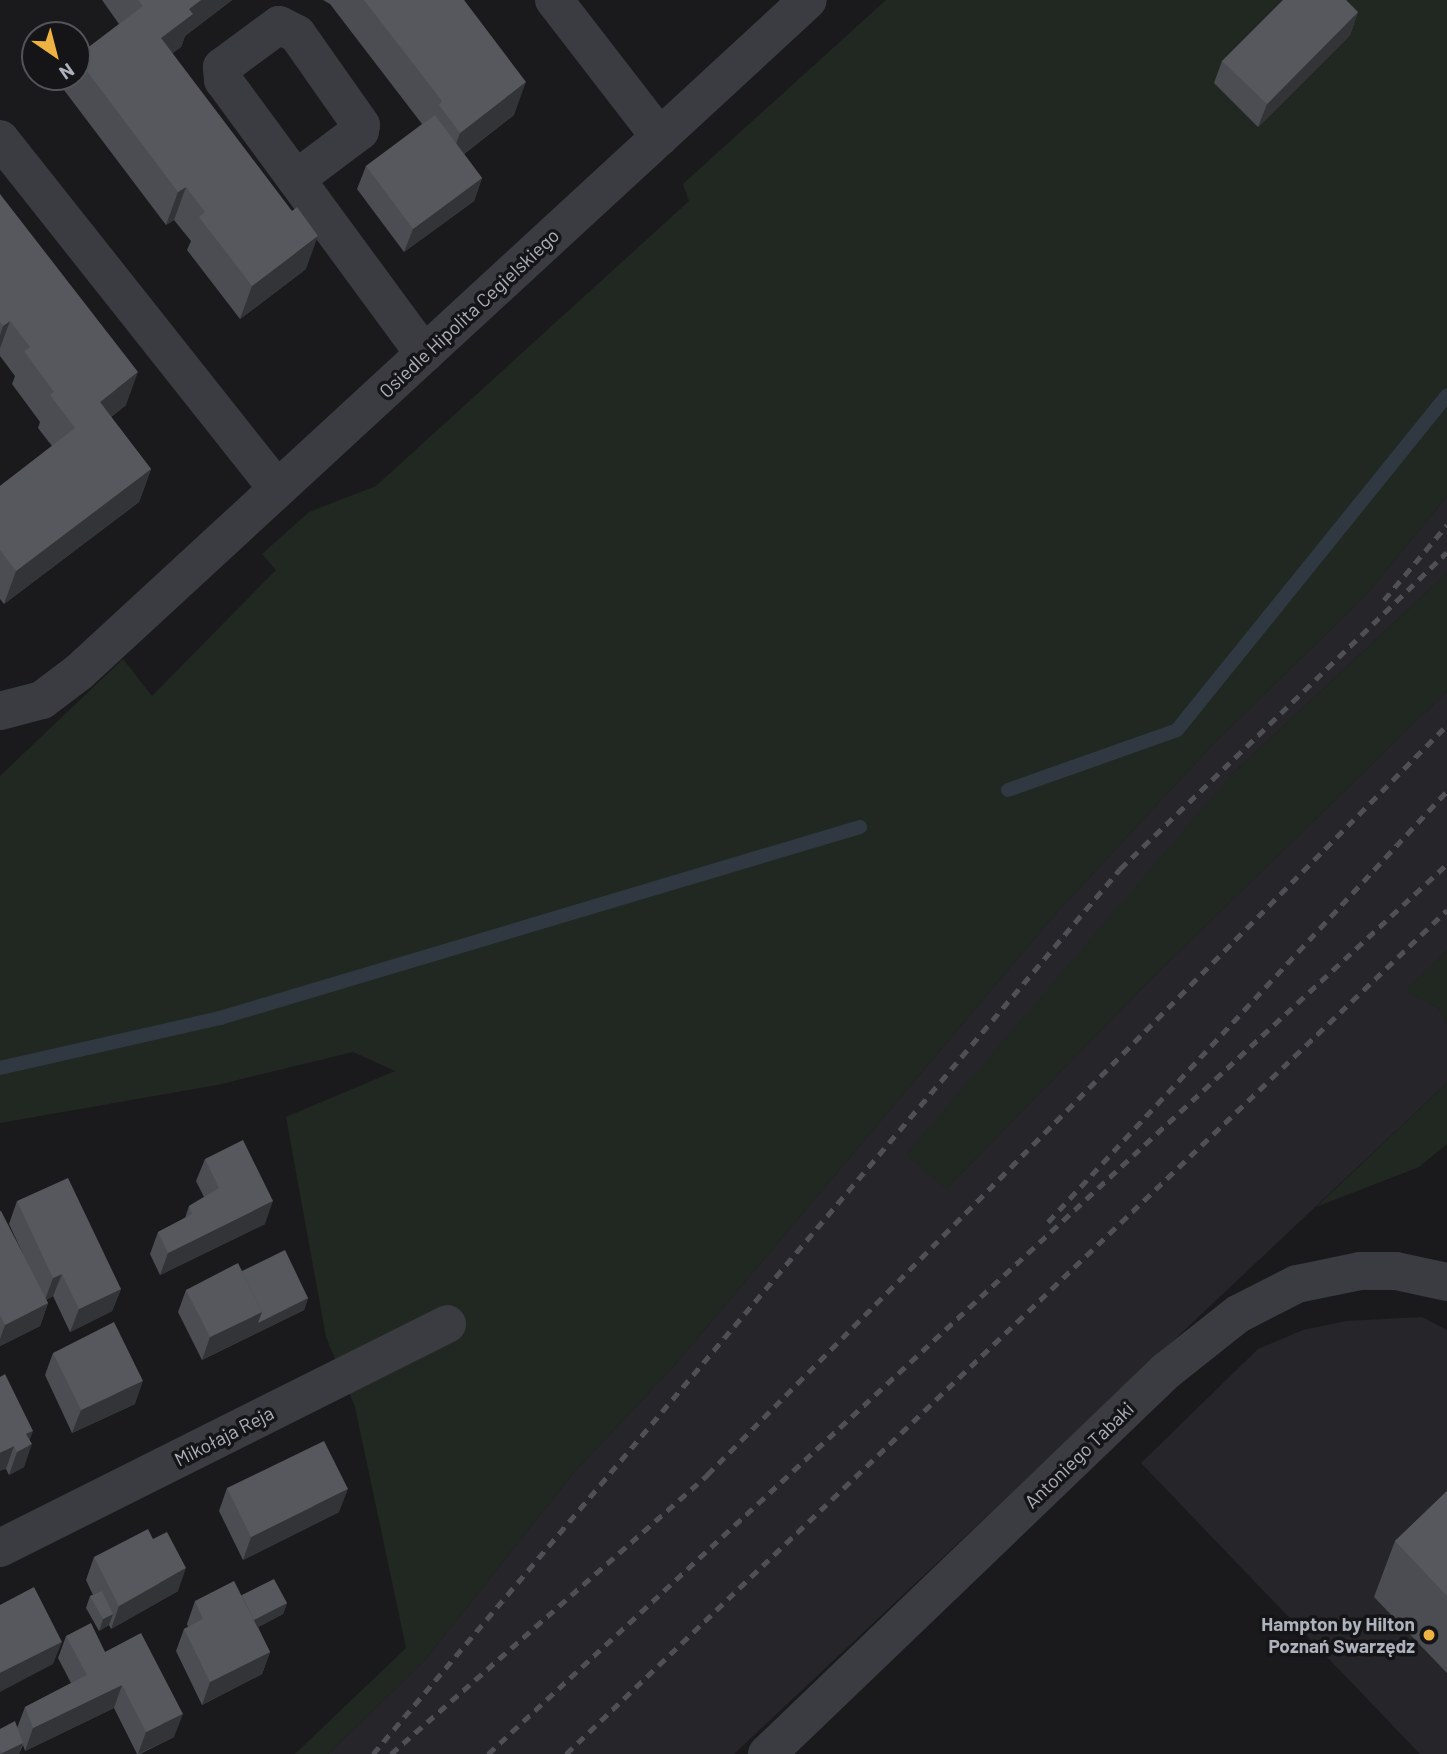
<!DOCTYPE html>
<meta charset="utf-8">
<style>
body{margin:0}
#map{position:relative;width:1447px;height:1754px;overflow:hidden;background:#1a1a1d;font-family:Barlow,sans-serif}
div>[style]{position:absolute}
.built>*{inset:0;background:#26262a}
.green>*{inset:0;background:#202821}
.stream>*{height:14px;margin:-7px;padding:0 7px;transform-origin:7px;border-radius:7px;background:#303941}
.minor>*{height:38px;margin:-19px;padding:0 19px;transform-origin:19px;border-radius:19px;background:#3b3c41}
.tertiary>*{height:38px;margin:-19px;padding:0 19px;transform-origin:19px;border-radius:19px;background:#3b3c41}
.rail>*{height:5px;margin-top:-2.5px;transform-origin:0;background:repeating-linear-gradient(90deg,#4f5056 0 9px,transparent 0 16px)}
.wall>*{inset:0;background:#4b4d52}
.shaded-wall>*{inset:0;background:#333438}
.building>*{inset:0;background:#56585d}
.dots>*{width:19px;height:19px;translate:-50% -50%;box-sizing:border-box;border:4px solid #151518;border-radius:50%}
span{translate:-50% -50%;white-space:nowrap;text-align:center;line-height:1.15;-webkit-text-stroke:7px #151518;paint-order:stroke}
.street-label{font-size:19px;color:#adb2bc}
.poi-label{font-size:19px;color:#adb2bc;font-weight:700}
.right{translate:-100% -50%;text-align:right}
.north{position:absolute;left:21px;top:21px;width:70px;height:70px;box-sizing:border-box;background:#151518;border:2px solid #52545a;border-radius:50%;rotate:145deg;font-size:19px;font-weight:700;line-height:28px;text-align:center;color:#adb2bc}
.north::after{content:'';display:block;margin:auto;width:24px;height:32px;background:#edb242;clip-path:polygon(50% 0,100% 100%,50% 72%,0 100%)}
</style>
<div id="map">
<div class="built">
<div style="clip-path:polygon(1447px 496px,1447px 573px,1231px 775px,946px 1189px,1149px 981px,1447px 691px,1447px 951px,1406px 991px,1438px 1008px,1447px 1023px,1447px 1083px,734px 1754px,328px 1754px,425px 1660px,574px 1472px,673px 1367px,1050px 920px,1211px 746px,1366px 595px)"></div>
<div style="clip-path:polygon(1422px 1317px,1447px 1330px,1447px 1754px,1420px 1754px,1141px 1463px,1258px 1349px,1303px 1330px,1346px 1321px)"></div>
</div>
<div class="green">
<div style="clip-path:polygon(886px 0,1447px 0,1447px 496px,1366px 595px,1211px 746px,1050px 920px,673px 1367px,574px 1472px,425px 1660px,328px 1754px,295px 1754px,406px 1648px,355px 1407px,326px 1337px,286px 1117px,395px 1071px,353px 1052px,217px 1085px,0 1123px,0 776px,123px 659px,152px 696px,276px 570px,262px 554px,309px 512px,376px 486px,689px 201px,683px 184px)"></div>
<div style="clip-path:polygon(1447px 573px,1447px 691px,1149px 981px,946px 1189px,906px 1154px,1231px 775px)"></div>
<div style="clip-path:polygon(1447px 951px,1447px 1023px,1438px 1008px,1405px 991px)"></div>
<div style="clip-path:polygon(1447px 1083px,1447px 1144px,1419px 1167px,1316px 1207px)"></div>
</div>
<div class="stream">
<div style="left:1008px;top:790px;width:179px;rotate:-19.5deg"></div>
<div style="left:1177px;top:730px;width:430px;rotate:-51.1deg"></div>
<div style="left:0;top:1068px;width:226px;rotate:-12.8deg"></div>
<div style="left:220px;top:1018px;width:668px;rotate:-16.62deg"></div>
</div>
<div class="minor">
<div style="left:554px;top:0;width:173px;rotate:52.3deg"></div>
<div style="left:0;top:139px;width:446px;rotate:51.6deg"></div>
<div style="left:296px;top:179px;width:80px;rotate:-36.9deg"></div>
<div style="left:360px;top:131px;width:6px;rotate:-81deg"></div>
<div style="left:361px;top:125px;width:111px;rotate:-125.1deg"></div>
<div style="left:297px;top:34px;width:20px;rotate:-153deg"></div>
<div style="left:279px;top:25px;width:71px;rotate:143.6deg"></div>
<div style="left:222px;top:67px;width:13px;rotate:86deg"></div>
<div style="left:223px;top:80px;width:340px;rotate:53.7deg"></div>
<div style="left:0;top:711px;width:43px;rotate:-14.7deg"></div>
<div style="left:42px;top:700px;width:46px;rotate:-37.1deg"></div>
<div style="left:79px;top:672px;width:991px;rotate:-42.67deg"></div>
<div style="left:0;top:1548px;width:500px;rotate:-26.6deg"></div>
</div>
<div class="tertiary">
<div style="left:767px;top:1754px;width:553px;rotate:-43.83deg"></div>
<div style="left:1166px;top:1371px;width:92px;rotate:-38.4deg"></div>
<div style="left:1238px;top:1314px;width:66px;rotate:-27deg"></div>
<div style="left:1297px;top:1284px;width:64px;rotate:-11.7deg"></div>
<div style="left:1360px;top:1271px;width:36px"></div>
<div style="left:1396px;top:1271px;width:52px;rotate:12.2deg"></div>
</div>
<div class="rail">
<div style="left:1384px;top:600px;width:98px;rotate:-50deg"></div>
<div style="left:1048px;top:1222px;width:587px;rotate:-47.21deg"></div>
<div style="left:373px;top:1754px;width:1158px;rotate:-49.83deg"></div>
<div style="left:1120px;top:869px;width:455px;rotate:-44.1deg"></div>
<div style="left:391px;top:1754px;width:422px;rotate:-41.4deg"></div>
<div style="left:707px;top:1475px;width:1054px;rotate:-45.38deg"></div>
<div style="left:488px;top:1754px;width:1308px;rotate:-42.86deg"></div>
<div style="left:566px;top:1754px;width:1220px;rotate:-43.77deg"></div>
</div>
<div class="wall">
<div style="clip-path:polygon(102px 0,232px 0,185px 36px,181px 47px,172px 53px,306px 269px,240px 319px,187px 250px,191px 241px,174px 220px,166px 225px,64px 90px,69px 77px,77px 77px,77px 56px,119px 24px)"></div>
<div style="clip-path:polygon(323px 0,464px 0,514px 115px,464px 154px,482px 178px,474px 201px,404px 252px,357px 189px,366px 166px,422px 124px,330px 4px)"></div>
<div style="clip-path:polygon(1358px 12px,1350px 35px,1258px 127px,1214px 83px,1222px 61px)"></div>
<div style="clip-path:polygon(0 194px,126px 405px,111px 417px,151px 469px,139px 502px,4px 604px,0 599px,0 486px,52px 446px,38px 428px,40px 422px,12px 384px,15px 376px,0 356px)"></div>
<div style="clip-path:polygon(205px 1159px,265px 1224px,160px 1275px,150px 1254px,158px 1232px,185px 1218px,189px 1206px,204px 1197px,196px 1181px)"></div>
<div style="clip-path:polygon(17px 1201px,121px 1289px,112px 1311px,70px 1332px,53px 1296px,46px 1300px,48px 1303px,40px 1326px,0 1346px,0 1211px,23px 1254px,9px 1224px)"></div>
<div style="clip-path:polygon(242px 1271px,308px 1298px,304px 1310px,202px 1360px,178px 1312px,186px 1290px)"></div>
<div style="clip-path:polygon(53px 1353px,135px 1404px,72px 1433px,45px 1375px)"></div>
<div style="clip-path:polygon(0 1377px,29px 1440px,24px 1467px,9px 1475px,6px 1469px)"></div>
<div style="clip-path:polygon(227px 1488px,339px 1512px,243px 1560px,219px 1511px)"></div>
<div style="clip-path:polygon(1447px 1491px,1447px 1673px,1374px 1597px,1395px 1541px)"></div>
<div style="clip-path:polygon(94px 1557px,178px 1591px,111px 1629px,109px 1625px,99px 1631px,86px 1608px,90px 1596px,93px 1595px,86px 1580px)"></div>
<div style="clip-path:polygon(242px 1595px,287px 1603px,283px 1614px,258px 1627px,270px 1652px,262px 1674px,202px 1705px,176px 1651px,184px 1629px,188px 1627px,187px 1624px,195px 1601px)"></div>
<div style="clip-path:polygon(66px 1636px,105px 1652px,174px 1737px,140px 1754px,137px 1754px,114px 1708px,25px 1751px,23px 1745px,19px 1754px,0 1754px,0 1729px,17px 1728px,25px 1707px,71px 1683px,58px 1658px)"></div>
</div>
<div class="shaded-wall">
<div style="clip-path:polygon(201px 0,232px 0,185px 36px,181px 47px,149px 71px,161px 38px,189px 9px)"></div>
<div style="clip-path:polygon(1358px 12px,1350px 35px,1258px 127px,1267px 104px)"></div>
<div style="clip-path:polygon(526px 82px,514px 115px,448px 166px,460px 133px)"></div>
<div style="clip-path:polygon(482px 178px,474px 201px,404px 252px,413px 229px)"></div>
<div style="clip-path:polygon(186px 187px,174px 220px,166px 225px,178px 192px)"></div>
<div style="clip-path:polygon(318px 236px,306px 269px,240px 319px,252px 286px)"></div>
<div style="clip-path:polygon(10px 321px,0 348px,0 335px,3px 326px)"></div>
<div style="clip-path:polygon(138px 372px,126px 405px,88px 435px,100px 402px)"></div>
<div style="clip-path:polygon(151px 469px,139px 502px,4px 604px,16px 571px)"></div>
<div style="clip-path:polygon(273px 1201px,265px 1224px,160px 1275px,168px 1253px)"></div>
<div style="clip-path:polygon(62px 1274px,53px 1296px,45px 1300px,53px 1278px)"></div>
<div style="clip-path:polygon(121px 1289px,112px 1311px,70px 1332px,79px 1309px)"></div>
<div style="clip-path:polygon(308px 1298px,304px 1310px,202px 1360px,210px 1337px,262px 1312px)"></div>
<div style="clip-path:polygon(48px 1303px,40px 1326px,0 1346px,0 1339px,5px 1325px)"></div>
<div style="clip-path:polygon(143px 1381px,135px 1404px,72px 1433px,81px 1410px)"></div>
<div style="clip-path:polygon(33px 1431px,27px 1447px,32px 1444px,24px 1467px,9px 1475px,17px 1452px,26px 1434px)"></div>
<div style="clip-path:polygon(14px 1446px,6px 1469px,0 1471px,0 1453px)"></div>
<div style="clip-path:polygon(348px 1489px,339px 1512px,243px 1560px,251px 1537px)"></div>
<div style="clip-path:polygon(186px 1568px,178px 1591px,111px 1629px,119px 1606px)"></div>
<div style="clip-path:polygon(287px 1603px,283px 1614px,249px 1632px,253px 1620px)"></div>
<div style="clip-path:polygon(113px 1614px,109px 1625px,99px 1631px,103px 1619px)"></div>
<div style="clip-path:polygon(62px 1642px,53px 1664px,0 1692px,0 1673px)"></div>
<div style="clip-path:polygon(270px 1652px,262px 1674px,202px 1705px,210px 1682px)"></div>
<div style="clip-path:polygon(122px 1685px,114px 1708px,25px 1751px,33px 1728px)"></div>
<div style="clip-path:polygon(183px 1714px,174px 1737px,138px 1754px,146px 1732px)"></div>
<div style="clip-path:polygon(23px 1743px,19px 1754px,1px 1754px,2px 1753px)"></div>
</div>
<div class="building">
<div style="clip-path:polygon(138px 0,201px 0,189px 9px,193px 14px,161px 38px,292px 211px,297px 207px,318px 236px,252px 286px,199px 217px,205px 212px,186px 187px,178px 192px,77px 58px,77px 56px,143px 6px)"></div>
<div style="clip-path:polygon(364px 0,464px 0,526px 82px,460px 133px,439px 105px,442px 101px)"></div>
<div style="clip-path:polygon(1283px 0,1346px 0,1358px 12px,1267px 104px,1222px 61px)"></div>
<div style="clip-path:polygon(435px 115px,482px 178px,413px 229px,366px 166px)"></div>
<div style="clip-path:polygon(0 194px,138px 372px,100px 402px,151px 469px,16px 571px,0 550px,0 486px,75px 428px,50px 395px,54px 392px,24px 351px,30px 347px,10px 321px,3px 326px,0 322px)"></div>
<div style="clip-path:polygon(243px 1140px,273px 1201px,168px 1253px,158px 1232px,192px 1214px,189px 1206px,219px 1188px,205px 1159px)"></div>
<div style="clip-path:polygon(68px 1178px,121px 1289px,79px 1309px,62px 1274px,53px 1278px,17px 1201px)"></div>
<div style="clip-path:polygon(0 1211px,1px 1211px,48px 1303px,5px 1325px,0 1315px)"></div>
<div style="clip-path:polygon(285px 1250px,308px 1298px,258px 1323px,262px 1312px,242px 1271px)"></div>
<div style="clip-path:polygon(238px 1263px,262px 1312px,210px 1337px,186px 1290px)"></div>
<div style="clip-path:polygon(114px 1322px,143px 1381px,81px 1410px,53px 1353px)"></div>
<div style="clip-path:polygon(5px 1374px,33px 1431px,26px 1434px,32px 1444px,17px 1452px,14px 1446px,0 1453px,0 1377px)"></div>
<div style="clip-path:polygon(324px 1441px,348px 1489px,251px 1537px,227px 1488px)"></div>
<div style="clip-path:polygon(1447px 1491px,1447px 1596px,1395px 1541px)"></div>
<div style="clip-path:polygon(148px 1529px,153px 1539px,167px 1532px,186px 1568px,119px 1606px,94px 1557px)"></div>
<div style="clip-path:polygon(274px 1579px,287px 1603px,254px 1620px,242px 1595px)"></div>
<div style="clip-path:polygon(234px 1581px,270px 1652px,210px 1682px,184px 1629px,203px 1619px,195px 1601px)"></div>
<div style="clip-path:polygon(34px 1587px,62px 1642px,0 1673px,0 1605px)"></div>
<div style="clip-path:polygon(102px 1591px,113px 1614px,103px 1619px,90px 1596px)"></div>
<div style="clip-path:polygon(91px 1623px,105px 1652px,141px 1633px,183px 1714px,146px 1732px,122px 1685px,33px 1728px,25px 1707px,87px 1675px,66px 1636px)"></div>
<div style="clip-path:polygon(15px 1721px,23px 1743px,2px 1753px,0 1750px,0 1729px)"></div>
</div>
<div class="dots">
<div style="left:1429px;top:1635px;background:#edb242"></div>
</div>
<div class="street-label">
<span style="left:469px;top:313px;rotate:-43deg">Osiedle Hipolita Cegielskiego</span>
<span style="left:224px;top:1436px;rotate:-27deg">Mikołaja Reja</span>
<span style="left:1079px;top:1455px;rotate:-44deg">Antoniego Tabaki</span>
</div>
<div class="poi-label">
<span class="right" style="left:1415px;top:1635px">Hampton by Hilton<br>Poznań Swarzędz</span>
</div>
<div class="north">N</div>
</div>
